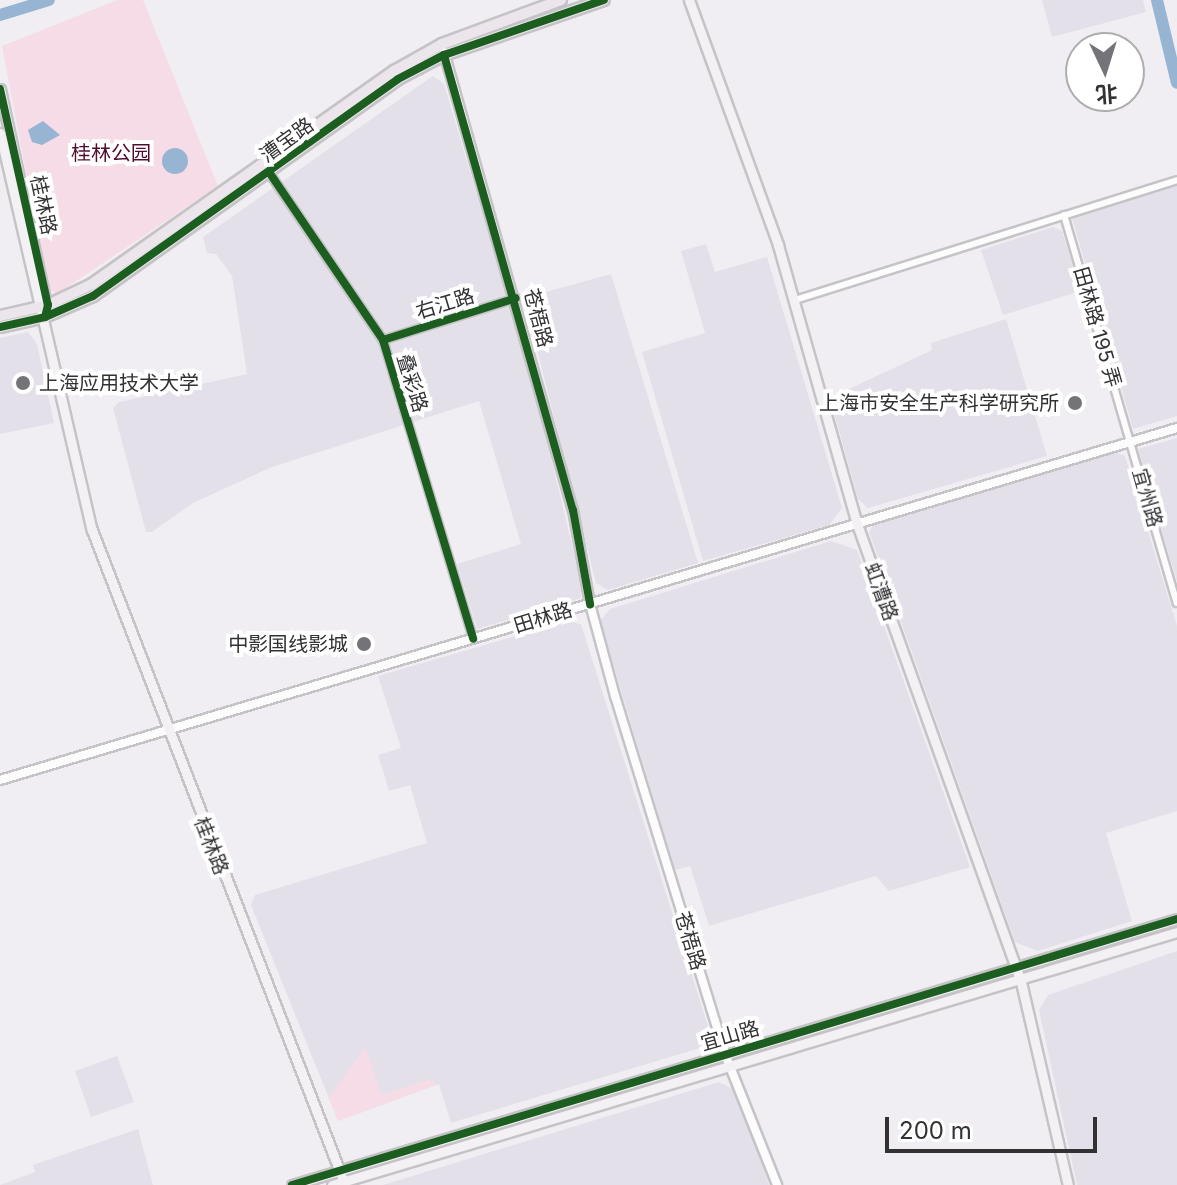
<!DOCTYPE html>
<meta charset="utf-8">
<style>
body{margin:0}
#map{position:relative;width:1177px;height:1185px;overflow:hidden;background:#f0eef3;font-family:Inter,"Noto Sans SC",sans-serif}
div>[style]{position:absolute}
.built>*{inset:0;background:#e4e0e9}
.green>*{inset:0;background:#f6dce7}
.water>*{inset:0;background:#97b5d2}
.round{border-radius:50%}
.river>*{height:12px;margin:-6px;padding:0 6px;transform-origin:6px;border-radius:6px;background:#97b5d2}
.roads{filter:drop-shadow(2px 0 #c5c3c6) drop-shadow(-2px 0 #c5c3c6) drop-shadow(0 2px #c5c3c6) drop-shadow(0 -2px #c5c3c6)}
.minor>*{height:6px;margin:-3px;padding:0 3px;transform-origin:3px;border-radius:3px;background:#fdfcfd}
.tertiary>*{height:8px;margin:-4px;padding:0 4px;transform-origin:4px;border-radius:4px;background:#fdfcfd}
.secondary>*{height:9px;margin:-4.5px;padding:0 4.5px;transform-origin:4.5px;border-radius:4.5px;background:#f4f1f5}
.primary>*{height:10px;margin:-5px;padding:0 5px;transform-origin:5px;border-radius:5px;background:#ece6ec}
.cycleway>*{height:8px;margin:-4px;padding:0 4px;transform-origin:4px;border-radius:4px;background:#1b5e20}
.dots>*{width:22px;height:22px;translate:-50% -50%;box-sizing:border-box;border:4px solid #fff;border-radius:50%}
span{translate:-50% -50%;white-space:nowrap;text-align:center;line-height:1.15;-webkit-text-stroke:8px #fff;paint-order:stroke}
.street-label{font-size:20px;color:#323134}
.park-label{font-size:20px;color:#510d30}
.poi-label{font-size:20px;color:#323134}
.left{translate:0 -50%;text-align:left}
.right{translate:-100% -50%;text-align:right}
.north{position:absolute;left:1065px;top:32px;width:80px;height:80px;box-sizing:border-box;background:#fff;border:2px solid #adadae;border-radius:50%;rotate:176deg;font-size:22px;font-weight:700;line-height:32px;text-align:center;color:#323134}
.north::after{content:'';display:block;margin:auto;width:28px;height:36px;background:#747377;clip-path:polygon(50% 0,100% 100%,50% 72%,0 100%)}
.scale{position:absolute;left:885px;top:1117px;width:212px;height:36px;box-sizing:border-box;border:4px solid #323134;border-top:0;padding-left:10px;font-size:24px;line-height:28px;white-space:nowrap;color:#323134;-webkit-text-stroke:6px #fff;paint-order:stroke}
</style>
<div id="map">
<div class="built">
<div style="clip-path:polygon(1042px 0,1143px 0,1146px 12px,1052px 37px)"></div>
<div style="clip-path:polygon(433px 76px,444px 84px,533px 383px,580px 578px,581px 598px,477px 629px,457px 564px,521px 544px,479px 401px,272px 467px,193px 503px,152px 532px,146px 532px,113px 408px,119px 402px,247px 374px,232px 276px,216px 254px,207px 253px,203px 237px)"></div>
<div style="clip-path:polygon(1177px 186px,1177px 416px,1133px 429px,1072px 218px)"></div>
<div style="clip-path:polygon(1053px 227px,1062px 231px,1081px 291px,1003px 315px,981px 250px)"></div>
<div style="clip-path:polygon(706px 244px,715px 272px,767px 257px,842px 508px,829px 525px,703px 561px,642px 352px,705px 333px,681px 251px)"></div>
<div style="clip-path:polygon(611px 274px,698px 563px,608px 590px,596px 583px,524px 298px)"></div>
<div style="clip-path:polygon(1006px 319px,1047px 456px,868px 508px,858px 499px,830px 398px,932px 350px,931px 343px)"></div>
<div style="clip-path:polygon(28px 332px,37px 344px,54px 423px,0 434px,0 338px)"></div>
<div style="clip-path:polygon(1177px 438px,1177px 582px,1138px 449px)"></div>
<div style="clip-path:polygon(1114px 452px,1125px 456px,1177px 626px,1177px 811px,1106px 833px,1132px 921px,1038px 951px,1015px 942px,869px 532px,873px 525px)"></div>
<div style="clip-path:polygon(831px 541px,857px 550px,970px 867px,889px 891px,876px 876px,709px 926px,690px 866px,675px 870px,600px 621px,610px 609px)"></div>
<div style="clip-path:polygon(567px 621px,581px 624px,708px 1026px,700px 1048px,451px 1123px,439px 1084px,338px 1121px,251px 905px,255px 895px,427px 843px,410px 785px,389px 791px,378px 755px,401px 748px,378px 676px)"></div>
<div style="clip-path:polygon(1177px 951px,1177px 1185px,1077px 1185px,1039px 1010px,1048px 995px)"></div>
<div style="clip-path:polygon(117px 1056px,134px 1102px,91px 1117px,75px 1071px)"></div>
<div style="clip-path:polygon(719px 1082px,735px 1090px,769px 1185px,383px 1185px)"></div>
<div style="clip-path:polygon(138px 1129px,153px 1185px,0 1185px,35px 1172px,33px 1165px)"></div>
</div>
<div class="green">
<div style="clip-path:polygon(117px 0,143px 0,218px 186px,57px 294px,48px 288px,2px 46px)"></div>
<div style="clip-path:polygon(365px 1047px,382px 1095px,433px 1078px,435px 1085px,338px 1121px,329px 1098px)"></div>
</div>
<div class="water">
<div style="clip-path:polygon(43px 121px,60px 135px,42px 145px,32px 142px,28px 130px)"></div>
<div class="round" style="left:162px;top:148px;width:26px;height:26px"></div>
</div>
<div class="river">
<div style="left:1157px;top:0;width:85px;rotate:76.5deg"></div>
<div style="left:0;top:15px;width:51px;rotate:-17deg"></div>
</div>
<div class="roads">
<div class="minor">
<div style="left:268px;top:171px;width:204px;rotate:55.8deg"></div>
<div style="left:383px;top:340px;width:312px;rotate:73.2deg"></div>
<div style="left:1064px;top:215px;width:404px;rotate:73.8deg"></div>
<div style="left:795px;top:300px;width:400px;rotate:-17.4deg"></div>
<div style="left:383px;top:340px;width:139px;rotate:-17.5deg"></div>
</div>
<div class="tertiary">
<div style="left:444px;top:52px;width:476px;rotate:74.3deg"></div>
<div style="left:573px;top:510px;width:96px;rotate:79.7deg"></div>
<div style="left:590px;top:604px;width:95px;rotate:74.8deg"></div>
<div style="left:615px;top:696px;width:375px;rotate:72.9deg"></div>
<div style="left:725px;top:1054px;width:141px;rotate:68.3deg"></div>
<div style="left:0;top:780px;width:1229px;rotate:-16.65deg"></div>
</div>
<div class="secondary">
<div style="left:689px;top:0;width:261px;rotate:70deg"></div>
<div style="left:778px;top:245px;width:290px;rotate:74.2deg"></div>
<div style="left:857px;top:524px;width:486px;rotate:70.3deg"></div>
<div style="left:1021px;top:982px;width:208px;rotate:77deg"></div>
<div style="left:0;top:89px;width:225px;rotate:77.9deg"></div>
<div style="left:0;top:133px;width:408px;rotate:77deg"></div>
<div style="left:92px;top:530px;width:702px;rotate:68.88deg"></div>
<div style="left:292px;top:1185px;width:924px;rotate:-16.73deg"></div>
<div style="left:332px;top:1185px;width:882px;rotate:-16.67deg"></div>
</div>
<div class="primary">
<div style="left:0;top:316px;width:49px;rotate:-12.9deg"></div>
<div style="left:48px;top:305px;width:49px;rotate:-25.5deg"></div>
<div style="left:92px;top:284px;width:370px;rotate:-35.2deg"></div>
<div style="left:394px;top:71px;width:55px;rotate:-29.4deg"></div>
<div style="left:442px;top:44px;width:127px;rotate:-20.3deg"></div>
<div style="left:0;top:327px;width:46px;rotate:-12.5deg"></div>
<div style="left:45px;top:317px;width:52px;rotate:-23.6deg"></div>
<div style="left:93px;top:296px;width:374px;rotate:-35.4deg"></div>
<div style="left:398px;top:79px;width:52px;rotate:-27.6deg"></div>
<div style="left:444px;top:55px;width:169px;rotate:-19deg"></div>
</div>
</div>
<div class="cycleway">
<div style="left:444px;top:55px;width:473px;rotate:74.2deg"></div>
<div style="left:573px;top:510px;width:96px;rotate:79.7deg"></div>
<div style="left:0;top:89px;width:221px;rotate:77.5deg"></div>
<div style="left:48px;top:305px;width:12px;rotate:104deg"></div>
<div style="left:269px;top:172px;width:203px;rotate:55.8deg"></div>
<div style="left:383px;top:340px;width:312px;rotate:73.2deg"></div>
<div style="left:0;top:327px;width:46px;rotate:-12.5deg"></div>
<div style="left:45px;top:317px;width:52px;rotate:-23.6deg"></div>
<div style="left:93px;top:296px;width:374px;rotate:-35.4deg"></div>
<div style="left:398px;top:79px;width:52px;rotate:-27.6deg"></div>
<div style="left:444px;top:55px;width:169px;rotate:-19deg"></div>
<div style="left:383px;top:340px;width:139px;rotate:-17.5deg"></div>
<div style="left:292px;top:1185px;width:924px;rotate:-16.73deg"></div>
</div>
<div class="dots">
<div style="left:23px;top:383px;background:#747377"></div>
<div style="left:1075px;top:403px;background:#747377"></div>
<div style="left:364px;top:644px;background:#747377"></div>
</div>
<div class="street-label">
<span style="left:287px;top:140px;rotate:-36deg">漕宝路</span>
<span style="left:43px;top:205px;rotate:78deg">桂林路</span>
<span style="left:445px;top:304px;rotate:-17deg">右江路</span>
<span style="left:538px;top:318px;rotate:75deg">苍梧路</span>
<span style="left:1097px;top:327px;rotate:74deg">田林路 195 弄</span>
<span style="left:412px;top:383px;rotate:73deg">叠彩路</span>
<span style="left:1147px;top:498px;rotate:74deg">宜州路</span>
<span style="left:881px;top:592px;rotate:70deg">虹漕路</span>
<span style="left:543px;top:618px;rotate:-17deg">田林路</span>
<span style="left:211px;top:846px;rotate:69deg">桂林路</span>
<span style="left:690px;top:941px;rotate:73deg">苍梧路</span>
<span style="left:730px;top:1036px;rotate:-16deg">宜山路</span>
</div>
<div class="park-label">
<span style="left:111px;top:153px">桂林公园</span>
</div>
<div class="poi-label">
<span class="left" style="left:39px;top:383px">上海应用技术大学</span>
<span class="right" style="left:1059px;top:403px">上海市安全生产科学研究所</span>
<span class="right" style="left:348px;top:644px">中影国线影城</span>
</div>
<div class="north">北</div>
<div class="scale">200 m</div>
</div>
